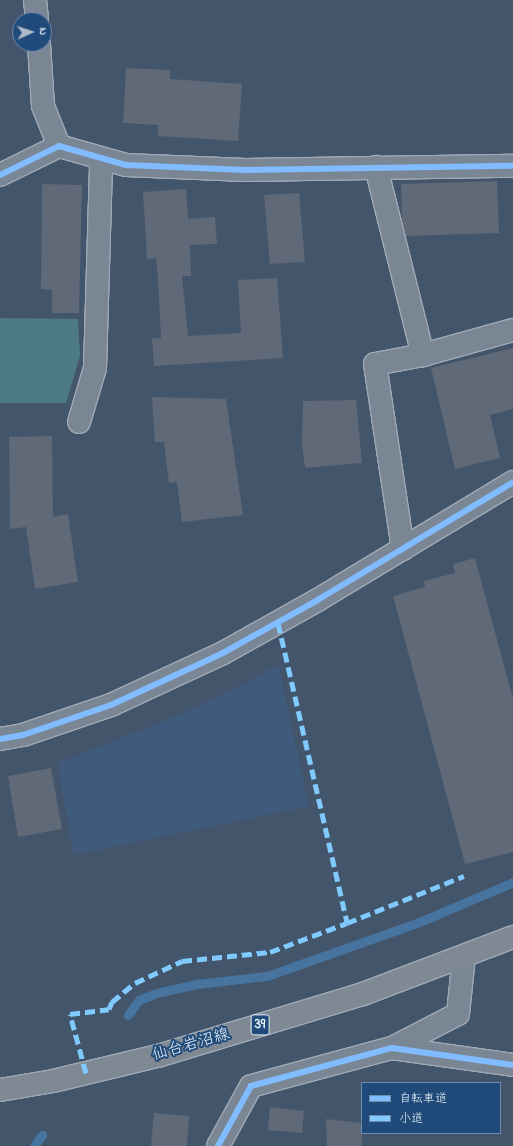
<!DOCTYPE html>
<meta charset="utf-8">
<style>
body{margin:0}
#map{position:relative;width:513px;height:1146px;overflow:hidden;background:#43556b;font-family:"Indie Flower","Klee One",sans-serif}
div>[style]{position:absolute}
.built>*{inset:0;background:#405a7b}
.green>*{inset:0;background:#4d7a86}
.stream>*{height:9px;margin:-4.5px;padding:0 4.5px;transform-origin:4.5px;border-radius:4.5px;background:#46749e}
.building>*{inset:0;background:#5f6977}
.roads{filter:drop-shadow(1px 0 #a0aab6) drop-shadow(-1px 0 #a0aab6) drop-shadow(0 1px #a0aab6) drop-shadow(0 -1px #a0aab6)}
.minor>*{height:22px;margin:-11px;padding:0 11px;transform-origin:11px;border-radius:11px;background:#7a8694}
.major>*{height:22px;margin:-11px;padding:0 11px;transform-origin:11px;border-radius:11px;background:#7e8994}
.quiet>*{height:5px;margin-top:-2.5px;transform-origin:0;background:repeating-linear-gradient(90deg,#80caff 0 10px,transparent 0 15px)}
.cycleway>*{height:6px;margin:-3px;padding:0 3px;transform-origin:3px;border-radius:3px;background:#80bcff}
span{translate:-50% -50%;white-space:nowrap;text-align:center;line-height:1.15;-webkit-text-stroke:4px #1f4a7a;paint-order:stroke}
.shield-label span{padding:1px 3px;background:#1f4a7a;border:1px solid;border-radius:3px;-webkit-text-stroke-width:0}
.shield-label{font-size:15px;color:#e8f1f8;font-weight:700}
.street-label{font-size:16px;color:#e8f1f8}
.legend{position:absolute;left:361px;top:1082px;width:140px;height:52px;box-sizing:border-box;background:#1f4a7a;border:1px solid #6f8dac;margin:0;padding:5px 7px;list-style:none;font-size:12px;color:#e8f1f8}
.legend li{display:flex;align-items:center;gap:8px;height:20px}
.legend b{width:20px;border:1px solid #6f8dac}
.north{position:absolute;left:12px;top:12px;width:40px;height:40px;box-sizing:border-box;background:#1f4a7a;border:1px solid #6f8dac;border-radius:50%;rotate:87deg;font-size:11px;font-weight:700;line-height:16px;text-align:center;color:#e8f1f8}
.north::after{content:'';display:block;margin:auto;width:14px;height:18px;background:#aebac7;clip-path:polygon(50% 0,100% 100%,50% 72%,0 100%)}
</style>
<div id="map">
<div class="built">
<div style="clip-path:polygon(278px 664px,309px 806px,74px 855px,57px 763px,170px 719px,254px 679px)"></div>
</div>
<div class="green">
<div style="clip-path:polygon(0 318px,78px 319px,80px 356px,66px 403px,0 403px)"></div>
</div>
<div class="stream">
<div style="left:128px;top:1015px;width:19px;rotate:-54deg"></div>
<div style="left:139px;top:1000px;width:18px;rotate:-22deg"></div>
<div style="left:156px;top:993px;width:42px;rotate:-12.4deg"></div>
<div style="left:197px;top:984px;width:70px;rotate:-6.5deg"></div>
<div style="left:267px;top:976px;width:159px;rotate:-19.5deg"></div>
<div style="left:417px;top:923px;width:104px;rotate:-23.1deg"></div>
<div style="left:34px;top:1146px;width:14px;rotate:-54deg"></div>
</div>
<div class="building">
<div style="clip-path:polygon(126px 68px,170px 70px,170px 79px,242px 84px,238px 141px,158px 136px,158px 125px,123px 123px)"></div>
<div style="clip-path:polygon(497px 181px,499px 233px,406px 236px,402px 219px,401px 184px)"></div>
<div style="clip-path:polygon(42px 184px,82px 185px,79px 313px,52px 313px,52px 290px,41px 289px)"></div>
<div style="clip-path:polygon(186px 189px,188px 219px,215px 217px,217px 244px,190px 245px,191px 276px,182px 276px,188px 336px,241px 333px,238px 280px,277px 278px,283px 358px,154px 366px,152px 338px,161px 338px,158px 278px,156px 258px,147px 259px,143px 192px)"></div>
<div style="clip-path:polygon(299px 193px,305px 262px,270px 264px,264px 195px)"></div>
<div style="clip-path:polygon(513px 348px,513px 409px,490px 415px,500px 458px,455px 469px,431px 368px)"></div>
<div style="clip-path:polygon(152px 397px,226px 399px,243px 515px,182px 522px,177px 482px,169px 483px,164px 442px,155px 442px)"></div>
<div style="clip-path:polygon(356px 400px,362px 463px,305px 468px,302px 444px,303px 401px)"></div>
<div style="clip-path:polygon(52px 436px,53px 517px,68px 514px,78px 582px,35px 589px,26px 527px,10px 529px,9px 437px)"></div>
<div style="clip-path:polygon(475px 558px,513px 699px,513px 852px,465px 864px,393px 596px,425px 587px,424px 581px,455px 573px,453px 564px)"></div>
<div style="clip-path:polygon(51px 768px,62px 829px,18px 837px,8px 776px)"></div>
<div style="clip-path:polygon(270px 1107px,304px 1111px,302px 1133px,268px 1130px)"></div>
<div style="clip-path:polygon(154px 1113px,189px 1116px,187px 1146px,151px 1146px)"></div>
<div style="clip-path:polygon(326px 1119px,362px 1123px,362px 1146px,327px 1146px)"></div>
</div>
<div class="roads">
<div class="minor">
<div style="left:35px;top:0;width:20px;rotate:84deg"></div>
<div style="left:39px;top:44px;width:62px;rotate:86.3deg"></div>
<div style="left:43px;top:106px;width:43px;rotate:68.2deg"></div>
<div style="left:376px;top:167px;width:194px;rotate:76deg"></div>
<div style="left:423px;top:355px;width:93px;rotate:-15.5deg"></div>
<div style="left:0;top:175px;width:66px;rotate:-26.2deg"></div>
<div style="left:59px;top:146px;width:70px;rotate:15.8deg"></div>
<div style="left:126px;top:165px;width:119px;rotate:2.4deg"></div>
<div style="left:245px;top:170px;width:268px;rotate:-0.9deg"></div>
<div style="left:79px;top:422px;width:56px;rotate:-73.5deg"></div>
<div style="left:95px;top:368px;width:208px;rotate:-88.3deg"></div>
<div style="left:403px;top:549px;width:187px;rotate:-98.6deg"></div>
<div style="left:375px;top:364px;width:49px;rotate:-10.6deg"></div>
<div style="left:0;top:739px;width:23px;rotate:-10deg"></div>
<div style="left:23px;top:735px;width:93px;rotate:-18.8deg"></div>
<div style="left:111px;top:705px;width:123px;rotate:-24.9deg"></div>
<div style="left:223px;top:653px;width:107px;rotate:-29.2deg"></div>
<div style="left:316px;top:601px;width:230px;rotate:-31.1deg"></div>
<div style="left:392px;top:1048px;width:74px;rotate:-27.3deg"></div>
<div style="left:458px;top:1014px;width:58px;rotate:-84.1deg"></div>
<div style="left:218px;top:1146px;width:68px;rotate:-61.2deg"></div>
<div style="left:251px;top:1086px;width:146px;rotate:-15.1deg"></div>
<div style="left:392px;top:1048px;width:122px;rotate:8deg"></div>
</div>
<div class="major">
<div style="left:0;top:1090px;width:54px;rotate:-9.6deg"></div>
<div style="left:53px;top:1081px;width:111px;rotate:-13.5deg"></div>
<div style="left:161px;top:1055px;width:211px;rotate:-16.8deg"></div>
<div style="left:363px;top:994px;width:160px;rotate:-20.8deg"></div>
</div>
</div>
<div class="quiet">
<div style="left:278px;top:623px;width:308px;rotate:77deg"></div>
<div style="left:347px;top:923px;width:126px;rotate:-21.9deg"></div>
<div style="left:86px;top:1073px;width:61px;rotate:-105.2deg"></div>
<div style="left:70px;top:1014px;width:39px;rotate:-7deg"></div>
<div style="left:109px;top:1009px;width:8px;rotate:-67deg"></div>
<div style="left:112px;top:1002px;width:30px;rotate:-40deg"></div>
<div style="left:135px;top:983px;width:52px;rotate:-25.1deg"></div>
<div style="left:182px;top:961px;width:88px;rotate:-5.8deg"></div>
<div style="left:270px;top:952px;width:82px;rotate:-20.6deg"></div>
</div>
<div class="cycleway">
<div style="left:0;top:175px;width:66px;rotate:-26.2deg"></div>
<div style="left:59px;top:146px;width:70px;rotate:15.8deg"></div>
<div style="left:126px;top:165px;width:119px;rotate:2.4deg"></div>
<div style="left:245px;top:170px;width:268px;rotate:-0.9deg"></div>
<div style="left:0;top:739px;width:23px;rotate:-10deg"></div>
<div style="left:23px;top:735px;width:93px;rotate:-18.8deg"></div>
<div style="left:111px;top:705px;width:123px;rotate:-24.9deg"></div>
<div style="left:223px;top:653px;width:107px;rotate:-29.2deg"></div>
<div style="left:316px;top:601px;width:230px;rotate:-31.1deg"></div>
<div style="left:218px;top:1146px;width:68px;rotate:-61.2deg"></div>
<div style="left:251px;top:1086px;width:146px;rotate:-15.1deg"></div>
<div style="left:392px;top:1048px;width:122px;rotate:8deg"></div>
</div>
<div class="shield-label">
<span style="left:260px;top:1025px">39</span>
</div>
<div class="street-label">
<span style="left:191px;top:1045px;rotate:-16deg">仙台岩沼線</span>
</div>
<ul class="legend">
<li><b style="height:5px;background:#80bcff"></b>自転車道</li>
<li><b style="height:5px;background:#80caff"></b>小道</li>
</ul>
<div class="north">N</div>
</div>
